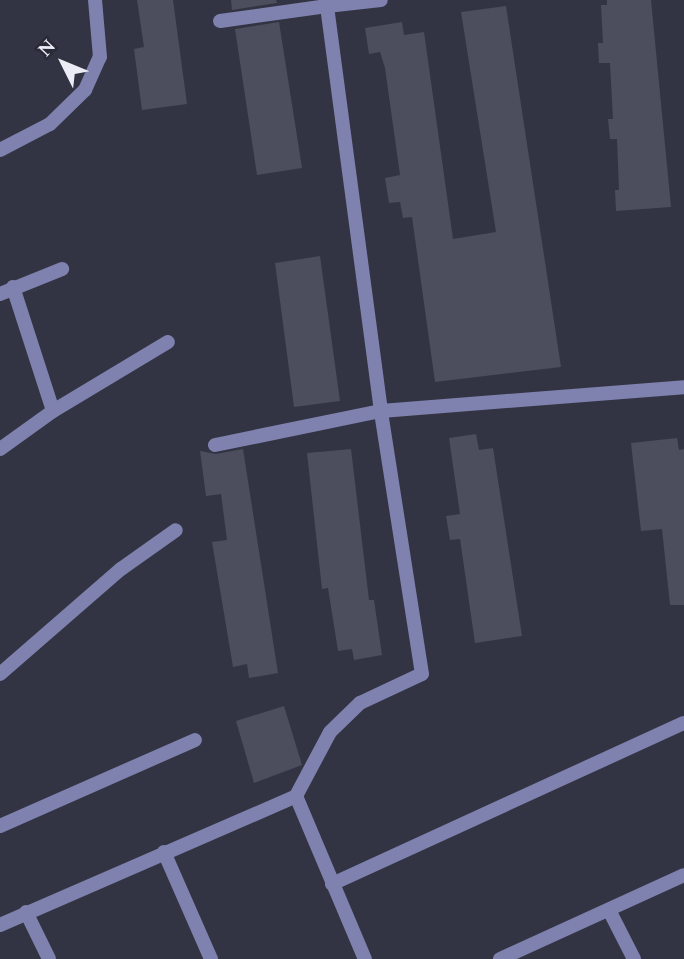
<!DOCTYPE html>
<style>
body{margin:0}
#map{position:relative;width:684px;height:959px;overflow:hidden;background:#333443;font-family:Spectral,serif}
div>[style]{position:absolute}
.building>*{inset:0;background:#4c4d5d}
.minor>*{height:14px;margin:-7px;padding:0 7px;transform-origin:7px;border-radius:7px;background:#7f82af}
span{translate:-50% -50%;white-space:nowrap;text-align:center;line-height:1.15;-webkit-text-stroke:5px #292a38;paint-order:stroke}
.north{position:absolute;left:28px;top:28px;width:70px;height:70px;-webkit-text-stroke:5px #292a38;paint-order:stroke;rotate:313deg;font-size:19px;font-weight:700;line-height:28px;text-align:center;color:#ebecf6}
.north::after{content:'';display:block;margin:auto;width:24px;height:32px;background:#ebecf6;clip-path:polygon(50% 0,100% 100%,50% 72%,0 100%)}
</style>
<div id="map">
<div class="building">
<div style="clip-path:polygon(137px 0,173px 0,187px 104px,142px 110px,134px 49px,144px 47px)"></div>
<div style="clip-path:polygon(231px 0,276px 0,277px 3px,232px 10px)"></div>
<div style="clip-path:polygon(607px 0,651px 0,671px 207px,616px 211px,615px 190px,619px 190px,617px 139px,610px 139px,608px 119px,613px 119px,610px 63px,599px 63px,598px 43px,603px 43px,601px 5px,607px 5px)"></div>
<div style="clip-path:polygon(506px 6px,561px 367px,435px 382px,412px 217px,403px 218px,400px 202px,389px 203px,385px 178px,400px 175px,385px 68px,380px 52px,369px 54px,365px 28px,402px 22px,404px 35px,424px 32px,453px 239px,496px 232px,461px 12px)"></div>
<div style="clip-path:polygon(279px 22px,302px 168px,257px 175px,235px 29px)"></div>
<div style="clip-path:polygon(320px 256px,340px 401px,294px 407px,275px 263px)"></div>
<div style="clip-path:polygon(476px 434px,479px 450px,493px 448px,522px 636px,475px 643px,460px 539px,450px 540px,446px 516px,460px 514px,449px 438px)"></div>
<div style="clip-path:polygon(677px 438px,679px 450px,684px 449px,684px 605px,670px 605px,662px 529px,641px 531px,631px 443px)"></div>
<div style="clip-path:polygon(243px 449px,278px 673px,249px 678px,247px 664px,233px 667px,212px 542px,227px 540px,221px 494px,206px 496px,200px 451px,216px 454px)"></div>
<div style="clip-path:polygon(351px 449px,369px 600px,374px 600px,382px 655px,354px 660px,352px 649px,338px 651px,328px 588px,322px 589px,307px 453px)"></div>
<div style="clip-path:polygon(284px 706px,302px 765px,254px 783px,236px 721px)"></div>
</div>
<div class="minor">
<div style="left:327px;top:6px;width:54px;rotate:-6.3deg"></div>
<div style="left:0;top:150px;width:56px;rotate:-27.5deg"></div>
<div style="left:50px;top:124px;width:49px;rotate:-44.2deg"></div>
<div style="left:85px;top:90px;width:36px;rotate:-66deg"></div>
<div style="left:100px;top:57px;width:57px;rotate:-95deg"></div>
<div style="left:13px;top:287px;width:130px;rotate:72.1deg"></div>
<div style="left:0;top:294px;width:67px;rotate:-22deg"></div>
<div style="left:215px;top:445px;width:169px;rotate:-11.6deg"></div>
<div style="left:381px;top:411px;width:304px;rotate:-4.5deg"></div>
<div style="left:0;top:449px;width:65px;rotate:-35.6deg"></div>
<div style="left:53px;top:411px;width:134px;rotate:-31deg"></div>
<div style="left:0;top:674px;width:160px;rotate:-41deg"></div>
<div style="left:121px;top:569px;width:67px;rotate:-35.3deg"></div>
<div style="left:296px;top:796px;width:177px;rotate:67.1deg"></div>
<div style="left:0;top:826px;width:213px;rotate:-23.8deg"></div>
<div style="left:164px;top:852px;width:117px;rotate:66.3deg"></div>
<div style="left:332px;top:884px;width:387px;rotate:-24.6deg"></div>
<div style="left:609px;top:910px;width:55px;rotate:63deg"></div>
<div style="left:26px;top:912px;width:52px;rotate:63.9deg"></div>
<div style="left:0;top:925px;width:323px;rotate:-23.5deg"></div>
<div style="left:296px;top:796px;width:72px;rotate:-62deg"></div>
<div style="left:330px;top:732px;width:42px;rotate:-44deg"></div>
<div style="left:360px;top:703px;width:68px;rotate:-25.1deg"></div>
<div style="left:422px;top:674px;width:266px;rotate:-98.9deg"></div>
<div style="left:381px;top:411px;width:409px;rotate:-97.6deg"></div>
<div style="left:327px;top:6px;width:108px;rotate:172deg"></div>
<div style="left:500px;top:959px;width:202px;rotate:-24.5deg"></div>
</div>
<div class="north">N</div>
</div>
